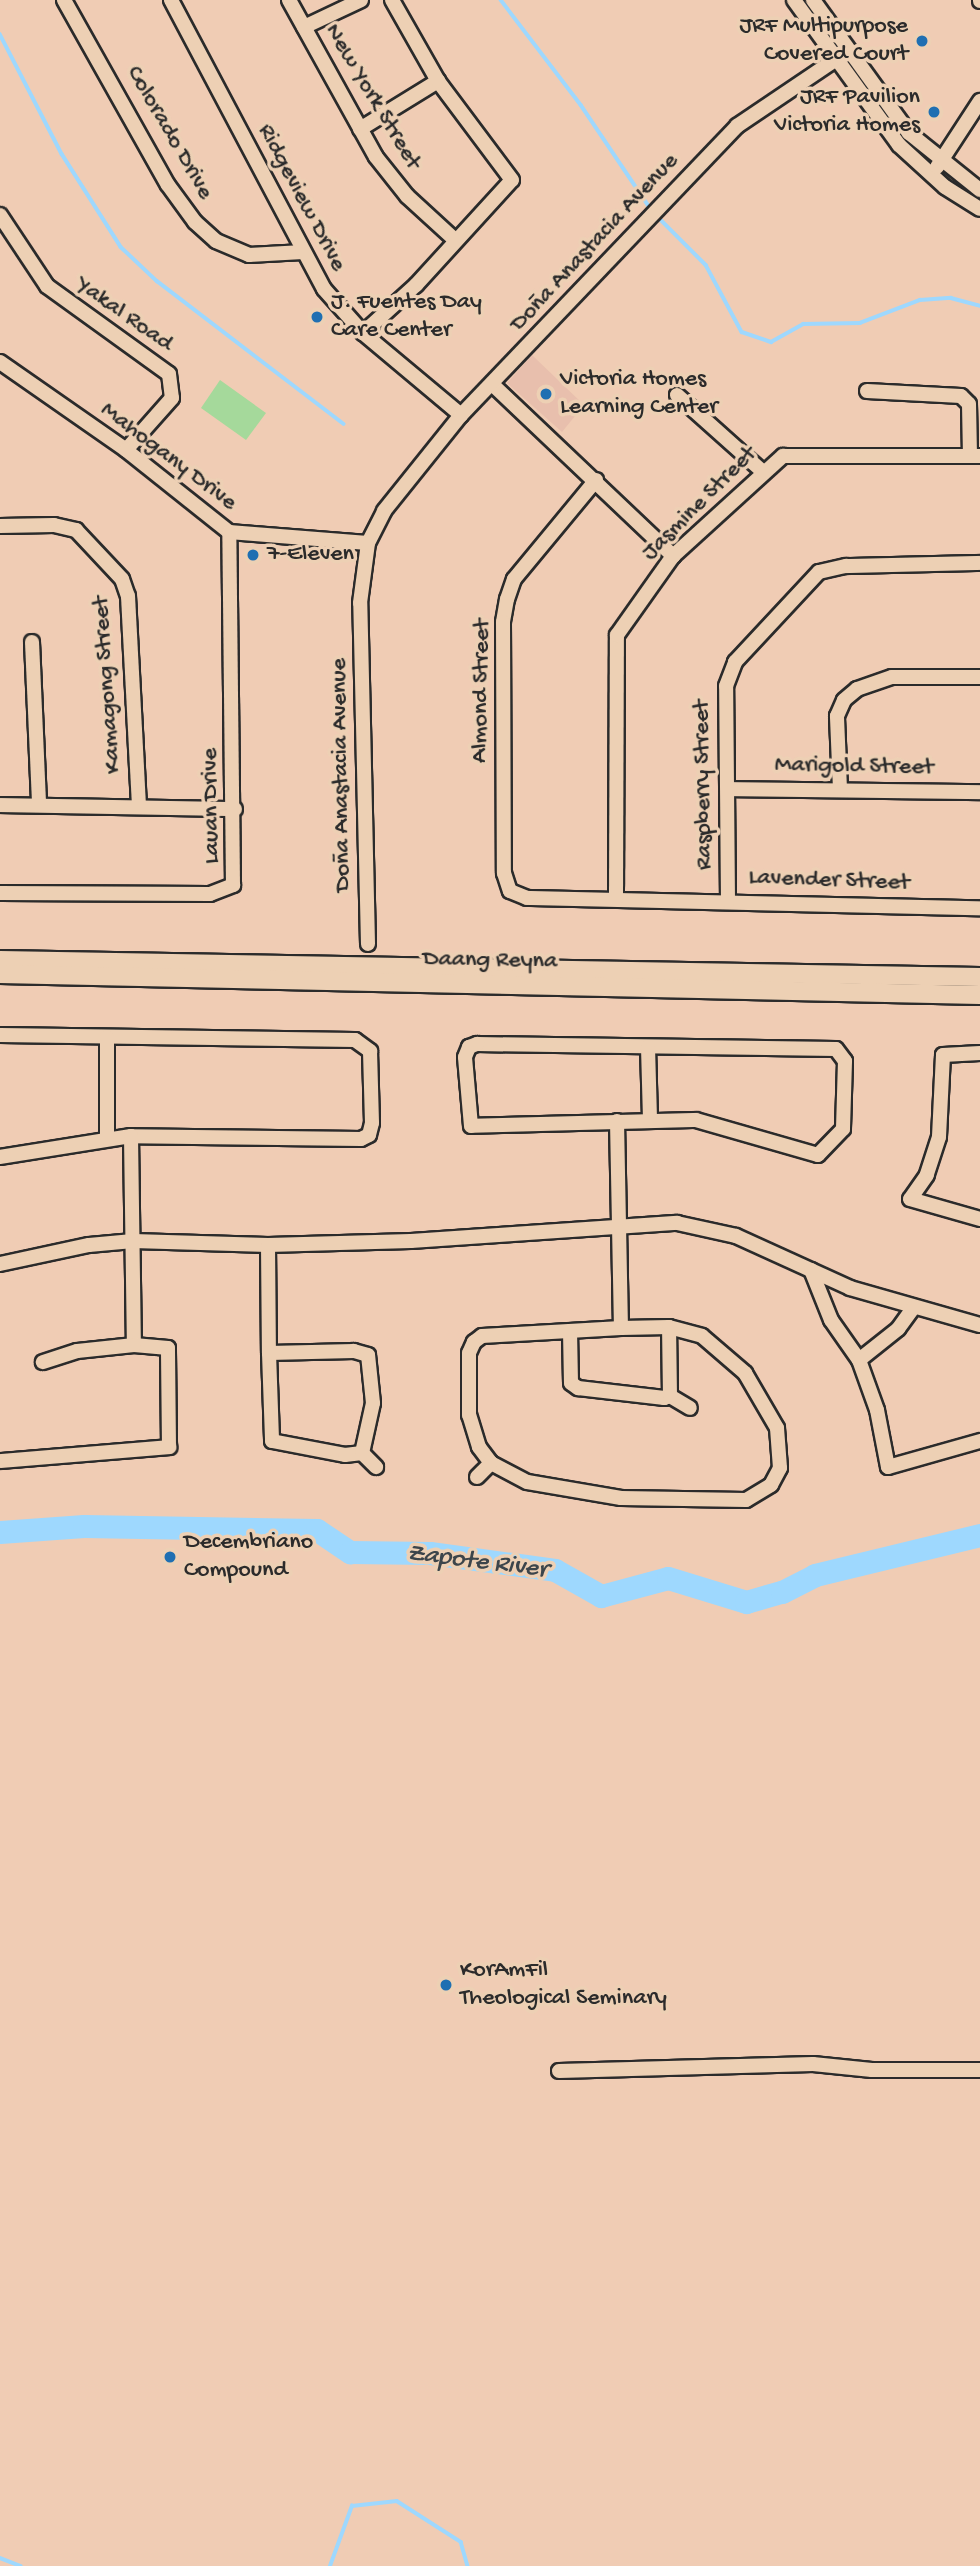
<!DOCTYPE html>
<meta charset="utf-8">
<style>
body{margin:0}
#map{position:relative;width:980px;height:2566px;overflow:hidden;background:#f0ccb4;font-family:"Gochi Hand",sans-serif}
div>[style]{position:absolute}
.built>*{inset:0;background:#e8bfad}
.green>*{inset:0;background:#a5d99b}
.stream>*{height:3.5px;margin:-1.75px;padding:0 1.75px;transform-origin:1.75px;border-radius:1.75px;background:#9ed8fe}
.river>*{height:23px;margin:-11.5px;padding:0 11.5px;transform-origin:11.5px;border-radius:11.5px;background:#9ed8fe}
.roads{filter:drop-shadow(2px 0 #2b2b2b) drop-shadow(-2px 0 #2b2b2b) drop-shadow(0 2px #2b2b2b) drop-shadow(0 -2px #2b2b2b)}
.minor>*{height:14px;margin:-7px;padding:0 7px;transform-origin:7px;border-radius:7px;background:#edd0b4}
.major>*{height:18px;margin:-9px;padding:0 9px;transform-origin:9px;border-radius:9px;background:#edd0b4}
.dots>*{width:19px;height:19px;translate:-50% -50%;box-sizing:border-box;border:4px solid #edd0b4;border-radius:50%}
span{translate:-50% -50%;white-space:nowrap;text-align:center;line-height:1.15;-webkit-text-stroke:7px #edd0b4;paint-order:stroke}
.poi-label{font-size:24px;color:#2b2b2b}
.right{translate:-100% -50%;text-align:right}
.left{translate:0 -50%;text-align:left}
.street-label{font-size:24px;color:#2b2b2b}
.water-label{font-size:26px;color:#3c454b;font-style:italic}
</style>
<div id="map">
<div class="built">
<div style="clip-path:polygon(532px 355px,584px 405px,562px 432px,507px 383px)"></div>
</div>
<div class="green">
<div style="clip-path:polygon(220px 380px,266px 413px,246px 440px,201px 408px)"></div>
</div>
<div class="stream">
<div style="left:501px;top:0;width:132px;rotate:52.7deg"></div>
<div style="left:581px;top:105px;width:125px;rotate:56.1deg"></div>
<div style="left:0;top:34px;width:135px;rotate:62.7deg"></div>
<div style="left:62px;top:154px;width:110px;rotate:57.6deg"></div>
<div style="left:121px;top:247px;width:50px;rotate:43.4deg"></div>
<div style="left:157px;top:281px;width:235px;rotate:37.4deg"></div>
<div style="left:656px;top:215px;width:71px;rotate:45deg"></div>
<div style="left:706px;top:265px;width:76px;rotate:61.8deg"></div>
<div style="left:742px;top:332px;width:31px;rotate:19deg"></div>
<div style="left:771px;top:342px;width:37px;rotate:-29deg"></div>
<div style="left:803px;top:324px;width:57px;rotate:-1deg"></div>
<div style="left:860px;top:323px;width:64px;rotate:-21deg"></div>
<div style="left:920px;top:300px;width:31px;rotate:-4deg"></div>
<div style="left:951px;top:298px;width:30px;rotate:15deg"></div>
<div style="left:0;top:2558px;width:22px;rotate:21deg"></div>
<div style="left:330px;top:2566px;width:64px;rotate:-69.9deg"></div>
<div style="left:352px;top:2506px;width:45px;rotate:-6.3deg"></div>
<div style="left:397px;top:2501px;width:76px;rotate:32.6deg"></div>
<div style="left:461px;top:2542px;width:25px;rotate:74deg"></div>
</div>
<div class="river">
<div style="left:0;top:1532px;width:84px;rotate:-4.1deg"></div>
<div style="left:84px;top:1526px;width:233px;rotate:1deg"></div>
<div style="left:317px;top:1530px;width:40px;rotate:34deg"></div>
<div style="left:350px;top:1552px;width:80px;rotate:0.7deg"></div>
<div style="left:430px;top:1553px;width:126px;rotate:7.7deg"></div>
<div style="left:555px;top:1570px;width:53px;rotate:29.5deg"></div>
<div style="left:601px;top:1596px;width:69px;rotate:-15deg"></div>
<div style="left:668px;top:1578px;width:82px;rotate:17.1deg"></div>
<div style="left:746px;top:1602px;width:37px;rotate:-16deg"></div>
<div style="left:782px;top:1592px;width:37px;rotate:-27deg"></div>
<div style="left:815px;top:1575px;width:170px;rotate:-13.6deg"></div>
</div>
<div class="roads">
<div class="minor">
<div style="left:64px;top:0;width:212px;rotate:60.7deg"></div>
<div style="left:168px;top:185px;width:46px;rotate:53.9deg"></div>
<div style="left:195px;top:222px;width:28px;rotate:42deg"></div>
<div style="left:216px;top:241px;width:36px;rotate:23deg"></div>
<div style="left:249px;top:255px;width:54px;rotate:-3.2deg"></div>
<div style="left:171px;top:0;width:327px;rotate:62.1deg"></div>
<div style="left:324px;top:289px;width:59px;rotate:48.4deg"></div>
<div style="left:363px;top:333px;width:128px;rotate:39.9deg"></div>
<div style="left:289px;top:0;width:179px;rotate:61deg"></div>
<div style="left:376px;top:157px;width:50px;rotate:51.5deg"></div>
<div style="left:407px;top:196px;width:65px;rotate:42.5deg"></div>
<div style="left:794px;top:0;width:179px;rotate:54.1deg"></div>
<div style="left:899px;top:145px;width:62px;rotate:42.4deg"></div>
<div style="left:945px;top:187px;width:41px;rotate:32.2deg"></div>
<div style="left:813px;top:0;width:164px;rotate:54.2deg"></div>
<div style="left:909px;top:133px;width:91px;rotate:38.8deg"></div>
<div style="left:980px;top:0;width:1px;rotate:90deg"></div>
<div style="left:304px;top:27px;width:63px;rotate:-25.3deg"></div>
<div style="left:360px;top:129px;width:92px;rotate:-31.6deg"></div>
<div style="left:937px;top:167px;width:79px;rotate:-56.9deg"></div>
<div style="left:0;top:215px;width:85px;rotate:56.5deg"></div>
<div style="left:47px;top:286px;width:150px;rotate:35.8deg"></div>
<div style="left:169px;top:374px;width:24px;rotate:83deg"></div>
<div style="left:172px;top:398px;width:69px;rotate:131.5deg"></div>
<div style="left:363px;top:333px;width:72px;rotate:-42.2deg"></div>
<div style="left:416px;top:285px;width:142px;rotate:-47.6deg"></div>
<div style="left:512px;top:180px;width:124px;rotate:-126.8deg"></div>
<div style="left:438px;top:81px;width:93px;rotate:-119.6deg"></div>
<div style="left:0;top:362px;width:154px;rotate:34.9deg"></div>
<div style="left:126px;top:450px;width:132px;rotate:38.5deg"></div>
<div style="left:229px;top:532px;width:139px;rotate:4.5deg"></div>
<div style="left:492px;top:384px;width:250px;rotate:43.5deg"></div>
<div style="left:867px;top:391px;width:94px;rotate:3deg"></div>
<div style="left:961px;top:396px;width:11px;rotate:45deg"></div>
<div style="left:969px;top:404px;width:52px;rotate:88.9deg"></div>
<div style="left:677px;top:395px;width:115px;rotate:41.8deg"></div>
<div style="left:596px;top:480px;width:129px;rotate:129.6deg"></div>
<div style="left:514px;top:579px;width:21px;rotate:109deg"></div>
<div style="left:507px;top:599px;width:23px;rotate:100deg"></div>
<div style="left:503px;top:622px;width:251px;rotate:89.8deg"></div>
<div style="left:504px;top:873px;width:19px;rotate:72deg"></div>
<div style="left:510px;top:891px;width:18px;rotate:22deg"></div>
<div style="left:527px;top:898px;width:453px;rotate:1.3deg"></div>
<div style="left:0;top:526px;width:54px;rotate:-1.1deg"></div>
<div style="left:54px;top:525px;width:23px;rotate:13deg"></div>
<div style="left:76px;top:530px;width:67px;rotate:46.8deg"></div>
<div style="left:122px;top:579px;width:18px;rotate:71deg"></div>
<div style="left:128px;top:596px;width:211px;rotate:87deg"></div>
<div style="left:32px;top:642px;width:163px;rotate:87.5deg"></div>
<div style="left:728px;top:789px;width:252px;rotate:0.7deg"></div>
<div style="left:840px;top:789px;width:73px;rotate:-92.4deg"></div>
<div style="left:837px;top:716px;width:17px;rotate:-66deg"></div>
<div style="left:844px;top:700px;width:17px;rotate:-40deg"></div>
<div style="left:857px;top:689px;width:37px;rotate:-19deg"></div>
<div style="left:892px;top:677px;width:88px"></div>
<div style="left:0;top:805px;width:235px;rotate:1deg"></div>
<div style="left:0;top:893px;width:210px;rotate:0.3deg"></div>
<div style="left:210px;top:894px;width:25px;rotate:-21deg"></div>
<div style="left:233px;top:885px;width:353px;rotate:-90.6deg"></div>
<div style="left:616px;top:899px;width:264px;rotate:-89.8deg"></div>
<div style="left:617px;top:635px;width:97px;rotate:-54.7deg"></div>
<div style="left:673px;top:556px;width:149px;rotate:-42.3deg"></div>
<div style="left:783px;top:456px;width:197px"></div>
<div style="left:728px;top:901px;width:215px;rotate:-90.5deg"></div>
<div style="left:726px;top:686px;width:26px;rotate:-69deg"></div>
<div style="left:735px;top:662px;width:123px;rotate:-47deg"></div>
<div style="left:819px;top:572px;width:28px;rotate:-13deg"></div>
<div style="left:846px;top:566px;width:134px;rotate:-1.3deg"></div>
<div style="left:368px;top:944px;width:341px;rotate:-91.3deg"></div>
<div style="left:360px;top:603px;width:61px;rotate:-82.4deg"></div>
<div style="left:368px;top:543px;width:36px;rotate:-63deg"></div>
<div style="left:384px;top:511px;width:123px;rotate:-51.3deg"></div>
<div style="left:461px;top:415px;width:400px;rotate:-46.3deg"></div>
<div style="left:737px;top:126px;width:134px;rotate:-34deg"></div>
<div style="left:0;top:1035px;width:355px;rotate:0.8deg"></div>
<div style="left:355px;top:1040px;width:19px;rotate:36deg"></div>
<div style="left:370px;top:1051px;width:72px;rotate:88.4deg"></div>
<div style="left:372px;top:1123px;width:12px;rotate:104deg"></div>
<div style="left:369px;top:1135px;width:9px;rotate:153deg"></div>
<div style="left:361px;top:1139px;width:230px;rotate:-179.3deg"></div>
<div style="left:131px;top:1136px;width:133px;rotate:170.9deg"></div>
<div style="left:477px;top:1044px;width:359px;rotate:0.8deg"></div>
<div style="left:836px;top:1049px;width:15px;rotate:53deg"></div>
<div style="left:845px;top:1061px;width:68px;rotate:91.7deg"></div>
<div style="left:843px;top:1129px;width:36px;rotate:134deg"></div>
<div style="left:818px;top:1155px;width:127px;rotate:-164deg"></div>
<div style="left:696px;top:1120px;width:225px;rotate:178.5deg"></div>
<div style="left:471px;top:1126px;width:69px;rotate:-95deg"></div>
<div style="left:465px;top:1057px;width:11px;rotate:-68deg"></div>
<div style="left:469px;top:1047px;width:9px;rotate:-21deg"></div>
<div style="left:648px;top:1047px;width:72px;rotate:88.4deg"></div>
<div style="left:980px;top:1053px;width:37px;rotate:177deg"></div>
<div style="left:943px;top:1055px;width:82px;rotate:92.8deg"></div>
<div style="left:939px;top:1137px;width:40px;rotate:108deg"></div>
<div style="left:927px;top:1175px;width:29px;rotate:125deg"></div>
<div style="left:910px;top:1199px;width:73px;rotate:15.9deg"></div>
<div style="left:617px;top:1121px;width:207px;rotate:88.9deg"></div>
<div style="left:621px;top:1328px;width:48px;rotate:-1.2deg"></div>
<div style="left:669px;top:1327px;width:34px;rotate:15deg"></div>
<div style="left:702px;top:1336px;width:57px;rotate:40.7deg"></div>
<div style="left:745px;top:1373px;width:64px;rotate:59.8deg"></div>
<div style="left:777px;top:1428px;width:40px;rotate:85.7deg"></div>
<div style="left:780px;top:1468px;width:19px;rotate:118deg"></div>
<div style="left:771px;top:1485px;width:29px;rotate:149deg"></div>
<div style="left:746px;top:1500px;width:125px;rotate:-179.1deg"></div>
<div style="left:621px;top:1498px;width:95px;rotate:-170.3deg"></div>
<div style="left:527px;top:1482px;width:41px;rotate:-152.2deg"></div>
<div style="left:491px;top:1463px;width:20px;rotate:-127deg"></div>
<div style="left:479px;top:1447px;width:34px;rotate:-107deg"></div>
<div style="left:469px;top:1415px;width:62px;rotate:-90deg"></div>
<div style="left:469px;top:1353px;width:12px;rotate:-66deg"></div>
<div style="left:474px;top:1342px;width:10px;rotate:-37deg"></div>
<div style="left:482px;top:1336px;width:139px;rotate:-3.3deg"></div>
<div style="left:131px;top:1136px;width:209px;rotate:89.2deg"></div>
<div style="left:107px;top:1138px;width:101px;rotate:-90deg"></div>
<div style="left:268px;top:1245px;width:108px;rotate:89.5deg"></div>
<div style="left:269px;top:1353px;width:88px;rotate:88deg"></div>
<div style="left:272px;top:1441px;width:74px;rotate:10.9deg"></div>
<div style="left:345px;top:1455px;width:17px;rotate:-7deg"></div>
<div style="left:362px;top:1453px;width:51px;rotate:-77.6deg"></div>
<div style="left:373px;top:1403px;width:48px;rotate:-95.9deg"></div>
<div style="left:368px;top:1355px;width:15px;rotate:-164deg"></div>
<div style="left:354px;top:1351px;width:85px;rotate:178.7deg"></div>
<div style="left:0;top:1264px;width:91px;rotate:-12.1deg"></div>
<div style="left:89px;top:1245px;width:44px;rotate:-5.2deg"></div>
<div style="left:133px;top:1241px;width:135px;rotate:1.7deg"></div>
<div style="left:268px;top:1245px;width:143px;rotate:-1.6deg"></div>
<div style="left:411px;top:1241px;width:267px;rotate:-3.9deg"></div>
<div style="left:677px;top:1223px;width:60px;rotate:12.4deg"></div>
<div style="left:736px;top:1236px;width:125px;rotate:24.5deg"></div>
<div style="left:850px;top:1288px;width:135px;rotate:15.9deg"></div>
<div style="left:811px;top:1270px;width:54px;rotate:68.2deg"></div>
<div style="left:831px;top:1320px;width:49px;rotate:55deg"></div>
<div style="left:859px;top:1360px;width:53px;rotate:70.2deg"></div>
<div style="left:877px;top:1410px;width:58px;rotate:79.1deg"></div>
<div style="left:888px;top:1467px;width:96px;rotate:-15.8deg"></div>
<div style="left:570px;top:1331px;width:52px;rotate:88.9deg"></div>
<div style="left:571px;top:1383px;width:9px;rotate:36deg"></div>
<div style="left:578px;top:1388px;width:87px;rotate:6.6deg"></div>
<div style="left:664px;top:1398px;width:6px;rotate:-18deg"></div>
<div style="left:670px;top:1396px;width:69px;rotate:-90.8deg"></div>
<div style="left:859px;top:1360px;width:50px;rotate:-38.5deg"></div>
<div style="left:898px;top:1329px;width:26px;rotate:-54deg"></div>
<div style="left:670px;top:1396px;width:23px;rotate:31deg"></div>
<div style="left:362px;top:1453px;width:20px;rotate:45deg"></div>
<div style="left:0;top:1461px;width:170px;rotate:-4.7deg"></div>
<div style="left:169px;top:1447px;width:99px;rotate:-90.6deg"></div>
<div style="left:168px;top:1348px;width:34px;rotate:-175deg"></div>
<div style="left:134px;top:1345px;width:57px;rotate:174deg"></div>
<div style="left:77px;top:1351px;width:36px;rotate:162deg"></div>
<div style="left:477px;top:1477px;width:20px;rotate:-45deg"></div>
<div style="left:559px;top:2071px;width:254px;rotate:-1.6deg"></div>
<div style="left:813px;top:2064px;width:59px;rotate:5.8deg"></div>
<div style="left:872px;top:2070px;width:108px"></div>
</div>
<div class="major">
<div style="left:0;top:960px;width:980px;rotate:0.99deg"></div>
<div style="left:0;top:974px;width:980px;rotate:1.23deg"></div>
</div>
</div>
<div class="dots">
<div style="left:922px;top:41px;background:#1f6fb2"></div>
<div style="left:934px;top:112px;background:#1f6fb2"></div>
<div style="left:317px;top:317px;background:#1f6fb2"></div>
<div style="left:546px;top:394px;background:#1f6fb2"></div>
<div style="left:253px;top:555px;background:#1f6fb2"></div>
<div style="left:170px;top:1557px;background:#1f6fb2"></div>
<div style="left:446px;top:1985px;background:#1f6fb2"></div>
</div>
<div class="poi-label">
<span class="right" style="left:908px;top:41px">JRF Multipurpose<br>Covered Court</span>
<span class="right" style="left:920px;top:112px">JRF Pavilion<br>Victoria Homes</span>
<span class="left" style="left:331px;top:317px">J. Fuentes Day<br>Care Center</span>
<span class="left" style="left:560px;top:394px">Victoria Homes<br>Learning Center</span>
<span class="left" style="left:267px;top:555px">7-Eleven</span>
<span class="left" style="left:184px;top:1557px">Decembriano<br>Compound</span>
<span class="left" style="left:460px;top:1985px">KorAmFil<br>Theological Seminary</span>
</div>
<div class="street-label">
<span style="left:372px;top:97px;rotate:59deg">New York Street</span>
<span style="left:169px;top:133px;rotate:60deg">Colorado Drive</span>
<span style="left:301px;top:198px;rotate:62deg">Ridgeview Drive</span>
<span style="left:595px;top:243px;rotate:-47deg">Doña Anastacia Avenue</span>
<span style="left:124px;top:315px;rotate:35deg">Yakal Road</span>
<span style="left:168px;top:457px;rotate:37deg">Mahogany Drive</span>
<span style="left:700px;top:504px;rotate:-45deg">Jasmine Street</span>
<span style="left:108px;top:685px;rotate:-94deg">Kamagong Street</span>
<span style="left:482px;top:691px;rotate:-89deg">Almond Street</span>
<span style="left:854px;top:767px;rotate:1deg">Marigold Street</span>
<span style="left:342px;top:775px;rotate:-91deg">Doña Anastacia Avenue</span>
<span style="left:704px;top:785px;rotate:-91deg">Raspberry Street</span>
<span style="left:212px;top:806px;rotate:-91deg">Lauan Drive</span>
<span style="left:829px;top:881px;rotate:2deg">Lavender Street</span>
<span style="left:490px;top:961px;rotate:1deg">Daang Reyna</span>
</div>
<div class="water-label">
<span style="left:477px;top:1563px;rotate:7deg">Zapote River</span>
</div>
</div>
